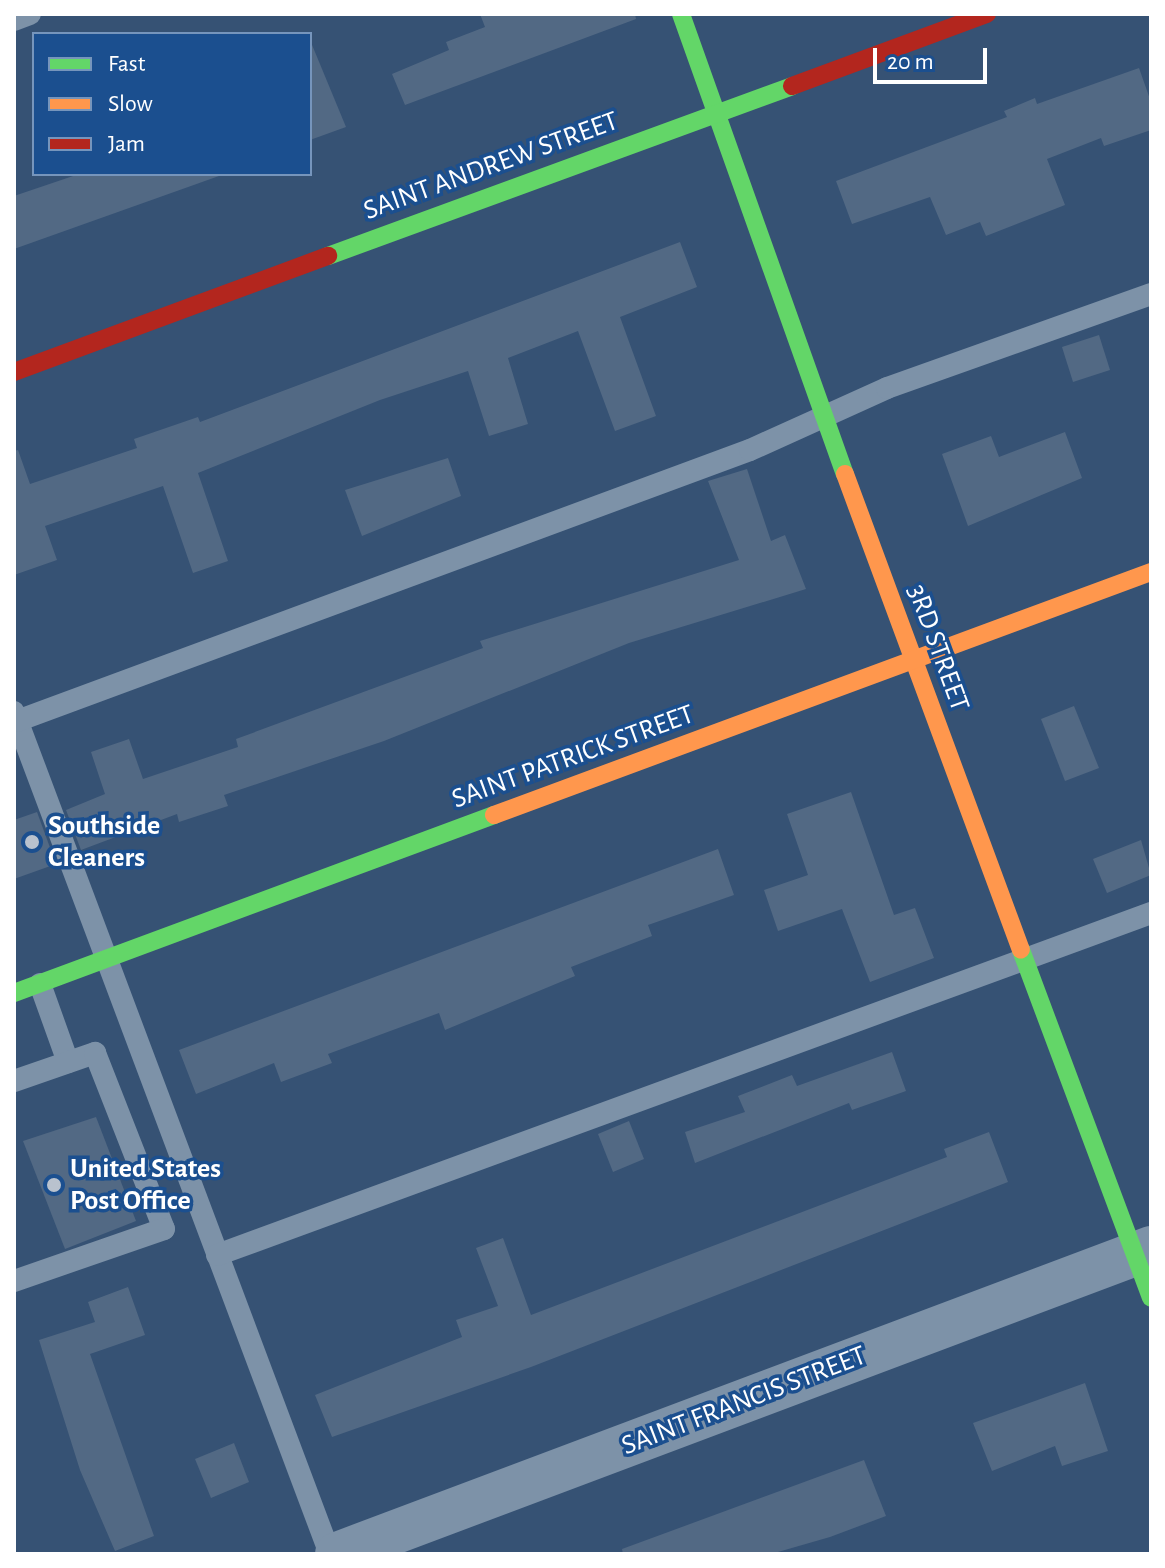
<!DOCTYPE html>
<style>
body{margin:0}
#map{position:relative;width:1165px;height:1568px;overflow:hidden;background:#365274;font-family:"Alegreya Sans",sans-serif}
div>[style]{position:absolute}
.building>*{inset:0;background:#526984}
.lane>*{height:22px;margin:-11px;padding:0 11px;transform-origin:11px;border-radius:11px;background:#7d92a8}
.street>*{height:44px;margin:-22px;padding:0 22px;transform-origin:22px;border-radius:22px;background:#7d92a8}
.fast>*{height:18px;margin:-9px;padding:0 9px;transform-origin:9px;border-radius:9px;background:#63d668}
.slow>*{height:18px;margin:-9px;padding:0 9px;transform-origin:9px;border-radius:9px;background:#ff974d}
.jam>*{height:18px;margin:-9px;padding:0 9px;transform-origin:9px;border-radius:9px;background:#b3261e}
.dots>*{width:22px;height:22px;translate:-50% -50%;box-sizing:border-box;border:4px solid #1b4f8f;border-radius:50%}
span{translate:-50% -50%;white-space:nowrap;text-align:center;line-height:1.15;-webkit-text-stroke:7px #1b4f8f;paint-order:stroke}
.street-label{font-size:28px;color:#fff}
.poi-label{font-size:28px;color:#fff;font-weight:700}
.left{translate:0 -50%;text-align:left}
.frame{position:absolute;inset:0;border:16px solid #fff;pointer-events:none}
.legend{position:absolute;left:32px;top:32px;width:280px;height:144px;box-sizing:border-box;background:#1b4f8f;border:2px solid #7695bc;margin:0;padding:10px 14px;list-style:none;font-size:24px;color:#fff}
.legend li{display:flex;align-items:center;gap:16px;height:40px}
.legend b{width:40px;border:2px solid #7695bc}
.scale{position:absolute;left:873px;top:48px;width:114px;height:36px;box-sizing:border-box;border:4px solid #fff;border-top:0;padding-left:10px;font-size:24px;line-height:28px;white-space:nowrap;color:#fff;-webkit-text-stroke:6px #1b4f8f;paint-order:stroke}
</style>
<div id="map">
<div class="building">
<div style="clip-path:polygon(480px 14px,635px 14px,636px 19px,405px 105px,392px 74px,449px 50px,446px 42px,485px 27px)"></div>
<div style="clip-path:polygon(310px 40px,346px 127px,310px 140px)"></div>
<div style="clip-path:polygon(1139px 68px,1151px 102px,1151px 130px,1104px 146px,1101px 138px,1047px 159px,1065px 205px,986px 236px,980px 222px,946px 235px,930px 197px,852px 224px,836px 181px,1007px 117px,1004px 111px,1035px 98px,1037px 104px)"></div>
<div style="clip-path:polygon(79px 174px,219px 174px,219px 176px,14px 249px,14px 196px)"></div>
<div style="clip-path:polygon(680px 242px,697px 287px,620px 317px,656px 416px,615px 431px,578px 331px,508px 358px,528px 424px,489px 436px,468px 371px,380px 400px,198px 473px,228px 561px,193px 573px,163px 486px,45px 526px,57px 560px,14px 575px,14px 451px,18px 450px,30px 484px,137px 448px,134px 439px,198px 417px,200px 422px)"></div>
<div style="clip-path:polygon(1099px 335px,1110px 370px,1073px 382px,1062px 347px)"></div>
<div style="clip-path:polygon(1065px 432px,1082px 478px,968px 526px,942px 454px,991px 436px,999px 457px)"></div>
<div style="clip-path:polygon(448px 458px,461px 496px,362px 536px,345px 490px)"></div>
<div style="clip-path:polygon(747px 469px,771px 541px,785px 535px,806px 589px,629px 643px,384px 741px,224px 795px,228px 806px,179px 822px,177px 814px,81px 850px,66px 810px,105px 794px,91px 752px,129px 739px,143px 779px,238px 747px,236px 739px,483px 648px,480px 641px,739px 560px,708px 481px)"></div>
<div style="clip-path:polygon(1074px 706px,1099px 768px,1065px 781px,1041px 719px)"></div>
<div style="clip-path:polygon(851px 792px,894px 915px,915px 908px,934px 958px,870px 982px,842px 909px,778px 931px,764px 890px,808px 875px,787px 814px)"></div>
<div style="clip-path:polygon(37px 812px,56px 864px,14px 879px,14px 820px)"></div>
<div style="clip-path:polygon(1141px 840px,1151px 875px,1107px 893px,1093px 859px)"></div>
<div style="clip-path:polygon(718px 849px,734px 895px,648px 925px,652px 936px,571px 967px,575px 976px,445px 1030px,439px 1013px,328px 1054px,332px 1063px,281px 1082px,274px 1063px,196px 1094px,179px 1050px)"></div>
<div style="clip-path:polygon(892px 1052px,906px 1091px,852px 1110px,849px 1103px,695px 1163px,685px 1132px,745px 1112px,738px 1096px,792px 1075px,797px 1086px)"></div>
<div style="clip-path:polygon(96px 1117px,136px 1221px,65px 1249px,23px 1141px)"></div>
<div style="clip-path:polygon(629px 1121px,644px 1159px,613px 1172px,598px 1134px)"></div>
<div style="clip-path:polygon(989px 1132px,1008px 1182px,531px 1367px,332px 1437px,315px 1395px,462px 1337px,456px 1320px,498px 1306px,476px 1248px,503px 1238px,531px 1315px,947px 1157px,944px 1149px)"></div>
<div style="clip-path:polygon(128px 1287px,145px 1335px,90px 1354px,154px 1536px,115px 1551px,80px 1470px,39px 1340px,95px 1322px,88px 1302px)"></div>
<div style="clip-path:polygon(1085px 1383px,1108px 1451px,1062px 1466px,1055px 1446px,992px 1471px,973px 1423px)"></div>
<div style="clip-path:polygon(234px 1443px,249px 1482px,211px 1498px,195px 1459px)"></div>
<div style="clip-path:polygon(864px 1460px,886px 1516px,830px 1537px,771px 1554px,623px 1554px,622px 1549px)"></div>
</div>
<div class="lane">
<div style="left:14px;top:20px;width:17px;rotate:-21deg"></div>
<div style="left:14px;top:712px;width:899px;rotate:69.43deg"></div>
<div style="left:17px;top:721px;width:781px;rotate:-20.29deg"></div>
<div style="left:750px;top:450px;width:150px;rotate:-24.3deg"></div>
<div style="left:887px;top:388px;width:280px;rotate:-19.6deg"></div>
<div style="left:40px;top:984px;width:83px;rotate:70.3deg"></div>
<div style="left:14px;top:1081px;width:86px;rotate:-19.1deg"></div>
<div style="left:95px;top:1053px;width:189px;rotate:68.6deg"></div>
<div style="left:164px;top:1229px;width:159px;rotate:160.9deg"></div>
<div style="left:217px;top:1255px;width:995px;rotate:-20.11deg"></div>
</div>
<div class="street">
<div style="left:337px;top:1554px;width:870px;rotate:-20.6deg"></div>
</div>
<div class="fast">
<div style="left:681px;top:14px;width:488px;rotate:70.4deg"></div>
<div style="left:328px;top:256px;width:494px;rotate:-20.1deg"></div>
<div style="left:1021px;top:950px;width:371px;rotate:69.5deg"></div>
<div style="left:14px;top:993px;width:512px;rotate:-20.35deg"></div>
</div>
<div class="slow">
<div style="left:845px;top:474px;width:507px;rotate:69.71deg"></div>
<div style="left:494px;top:815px;width:700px;rotate:-20.3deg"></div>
</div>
<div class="jam">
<div style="left:792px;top:86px;width:208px;rotate:-20.3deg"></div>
<div style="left:14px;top:372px;width:335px;rotate:-20.3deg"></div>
</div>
<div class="dots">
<div style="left:32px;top:842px;background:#b9c2ce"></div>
<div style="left:54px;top:1185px;background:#b9c2ce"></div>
</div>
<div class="street-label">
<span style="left:491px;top:166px;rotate:-20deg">SAINT ANDREW STREET</span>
<span style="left:938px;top:648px;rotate:70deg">3RD STREET</span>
<span style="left:573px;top:757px;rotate:-20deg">SAINT PATRICK STREET</span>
<span style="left:744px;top:1401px;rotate:-21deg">SAINT FRANCIS STREET</span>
</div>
<div class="poi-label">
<span class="left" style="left:48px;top:842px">Southside<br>Cleaners</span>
<span class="left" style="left:70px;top:1185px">United States<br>Post Office</span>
</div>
<div class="frame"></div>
<ul class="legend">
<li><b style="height:10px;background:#63d668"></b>Fast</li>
<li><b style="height:10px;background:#ff974d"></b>Slow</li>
<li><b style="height:10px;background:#b3261e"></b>Jam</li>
</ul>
<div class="scale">20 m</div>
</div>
